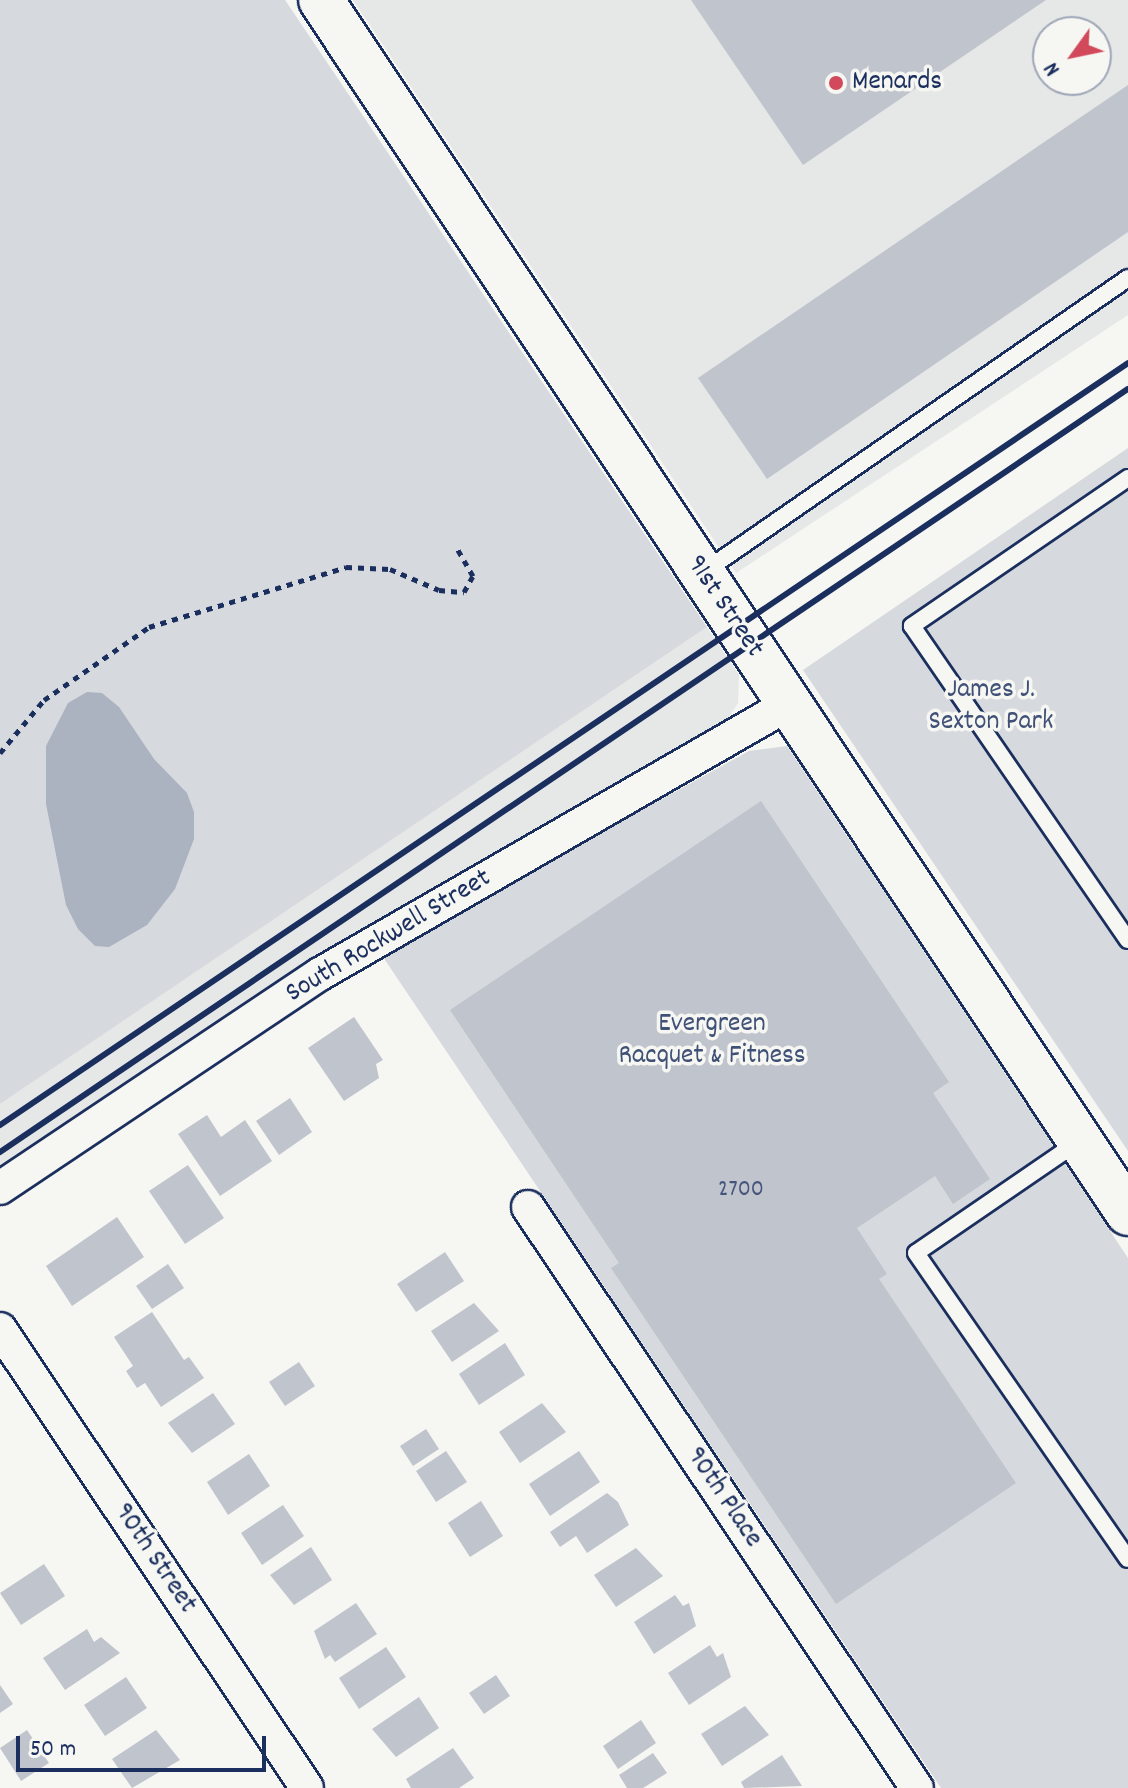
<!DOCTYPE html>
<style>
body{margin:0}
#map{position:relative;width:1128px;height:1788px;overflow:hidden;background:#f6f6f2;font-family:Dekko,sans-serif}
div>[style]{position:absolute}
.built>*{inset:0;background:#e6e7e7}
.green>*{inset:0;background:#d6d9dd}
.water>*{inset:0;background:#abb2c0}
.building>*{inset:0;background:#c0c4cd}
.path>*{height:5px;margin-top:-2.5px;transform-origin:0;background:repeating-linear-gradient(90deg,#1b2f5e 0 6px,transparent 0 12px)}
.roads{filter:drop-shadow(2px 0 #1b2f5e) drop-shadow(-2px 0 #1b2f5e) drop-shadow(0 2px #1b2f5e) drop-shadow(0 -2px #1b2f5e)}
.lane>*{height:16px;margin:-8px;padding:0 8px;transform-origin:8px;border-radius:8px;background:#f6f6f2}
.street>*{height:32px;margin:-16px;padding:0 16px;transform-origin:16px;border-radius:16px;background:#f6f6f2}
.secondary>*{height:44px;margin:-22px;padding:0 22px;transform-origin:22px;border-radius:22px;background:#f6f6f2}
.rail>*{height:6px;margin:-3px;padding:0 3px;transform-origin:3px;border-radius:3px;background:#1b2f5e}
.dots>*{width:22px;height:22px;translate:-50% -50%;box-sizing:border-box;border:4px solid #f6f6f2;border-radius:50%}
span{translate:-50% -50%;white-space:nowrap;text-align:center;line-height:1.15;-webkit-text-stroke:7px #f6f6f2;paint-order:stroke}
.number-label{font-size:24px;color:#44547a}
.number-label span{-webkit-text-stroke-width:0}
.poi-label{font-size:28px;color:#1b2f5e}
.left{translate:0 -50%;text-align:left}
.street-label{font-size:28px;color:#1b2f5e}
.park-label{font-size:28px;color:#405177}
.north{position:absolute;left:1032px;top:16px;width:80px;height:80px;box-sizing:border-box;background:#f6f6f2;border:2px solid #9ea6b7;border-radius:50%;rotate:237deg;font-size:22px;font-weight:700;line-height:32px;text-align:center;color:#1b2f5e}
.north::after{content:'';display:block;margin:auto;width:28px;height:36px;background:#d1495b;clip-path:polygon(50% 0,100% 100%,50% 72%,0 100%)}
.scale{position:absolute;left:16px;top:1736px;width:250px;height:36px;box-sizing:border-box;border:4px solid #1b2f5e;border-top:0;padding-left:10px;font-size:24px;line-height:28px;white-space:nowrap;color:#1b2f5e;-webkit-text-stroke:6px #f6f6f2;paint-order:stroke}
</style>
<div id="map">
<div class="built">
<div style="clip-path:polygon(evenodd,353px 0,1128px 0,1128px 315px,736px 573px,353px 0,1048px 32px,1096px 32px,1096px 80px,1048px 80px,1048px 32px)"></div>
<div style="clip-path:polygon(707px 627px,739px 675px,738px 703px,725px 723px,0 1172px,0 1104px)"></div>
</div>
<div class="green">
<div style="clip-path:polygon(0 0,285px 0,707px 627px,0 1104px)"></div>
<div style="clip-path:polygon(1128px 448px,1128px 1151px,803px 670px)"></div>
<div style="clip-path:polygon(787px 746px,1128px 1258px,1128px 1788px,941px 1788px,381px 954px,749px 751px)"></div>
</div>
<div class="water">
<div style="clip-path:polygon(87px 692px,102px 693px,119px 707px,154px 759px,187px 793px,194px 812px,194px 839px,175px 889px,147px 925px,109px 947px,95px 946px,78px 929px,66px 905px,46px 804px,46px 746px,68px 703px)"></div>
</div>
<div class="building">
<div style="clip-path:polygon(691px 0,1046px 0,803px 165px)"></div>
<div style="clip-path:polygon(1128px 85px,1128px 232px,767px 479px,698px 378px)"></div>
<div style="clip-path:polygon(761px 801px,949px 1082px,933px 1093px,990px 1179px,953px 1204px,935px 1176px,857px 1228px,887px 1274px,879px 1279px,1016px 1483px,836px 1604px,611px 1268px,619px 1263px,450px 1010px)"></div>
<div style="clip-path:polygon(354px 1017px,383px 1060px,376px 1064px,379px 1078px,344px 1101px,308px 1048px)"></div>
<div style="clip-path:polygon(290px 1098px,312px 1132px,279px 1155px,256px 1121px)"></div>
<div style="clip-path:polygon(207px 1115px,221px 1137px,245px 1120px,272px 1161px,220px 1196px,178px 1134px)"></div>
<div style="clip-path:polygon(188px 1165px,224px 1218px,185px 1244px,149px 1191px)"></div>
<div style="clip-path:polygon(117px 1217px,144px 1257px,72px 1306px,46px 1266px)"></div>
<div style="clip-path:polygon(445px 1252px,464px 1281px,416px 1312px,397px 1284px)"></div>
<div style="clip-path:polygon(168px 1264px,184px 1288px,152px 1309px,136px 1286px)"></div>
<div style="clip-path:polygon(474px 1303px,499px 1331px,452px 1362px,431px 1331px)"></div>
<div style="clip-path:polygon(152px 1312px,184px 1360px,189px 1357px,204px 1378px,161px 1407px,145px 1383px,137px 1388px,126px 1371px,133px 1366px,114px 1337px)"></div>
<div style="clip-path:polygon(505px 1343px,525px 1375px,479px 1405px,459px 1374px)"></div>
<div style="clip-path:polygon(299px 1362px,315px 1386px,285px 1406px,269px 1382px)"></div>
<div style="clip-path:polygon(213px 1393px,235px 1424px,192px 1453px,168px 1423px)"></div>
<div style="clip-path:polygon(542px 1403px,566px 1432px,520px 1463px,499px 1432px)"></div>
<div style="clip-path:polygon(426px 1429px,439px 1449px,413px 1466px,400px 1446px)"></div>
<div style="clip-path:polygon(446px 1451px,467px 1482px,436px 1502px,416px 1471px)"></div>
<div style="clip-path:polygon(579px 1451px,600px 1482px,550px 1516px,529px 1484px)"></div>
<div style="clip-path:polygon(249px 1454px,270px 1486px,228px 1515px,207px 1482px)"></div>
<div style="clip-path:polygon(607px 1493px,618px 1502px,629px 1525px,587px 1553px,576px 1536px,560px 1547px,550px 1532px)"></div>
<div style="clip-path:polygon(481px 1501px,503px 1536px,470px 1557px,448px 1523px)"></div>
<div style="clip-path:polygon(283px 1505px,304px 1536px,262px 1565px,241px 1533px)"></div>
<div style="clip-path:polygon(311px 1547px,332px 1580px,294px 1605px,270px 1575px)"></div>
<div style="clip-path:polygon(636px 1548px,663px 1576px,616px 1607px,594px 1575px)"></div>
<div style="clip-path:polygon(44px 1564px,65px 1596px,21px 1625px,0 1593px)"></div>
<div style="clip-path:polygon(675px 1595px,683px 1606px,689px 1603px,696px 1626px,654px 1654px,634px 1622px)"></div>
<div style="clip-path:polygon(356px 1603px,377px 1634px,335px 1662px,330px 1655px,325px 1659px,314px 1631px)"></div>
<div style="clip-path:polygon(87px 1629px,94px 1642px,101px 1637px,120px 1653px,65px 1690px,43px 1658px)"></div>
<div style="clip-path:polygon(710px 1645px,717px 1657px,723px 1653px,731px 1677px,689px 1705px,668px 1673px)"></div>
<div style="clip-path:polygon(386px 1647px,406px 1677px,359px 1709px,339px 1678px)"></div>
<div style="clip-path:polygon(496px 1675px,510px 1696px,484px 1714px,469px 1693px)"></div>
<div style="clip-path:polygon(126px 1677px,147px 1708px,105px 1736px,84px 1705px)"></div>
<div style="clip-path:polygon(0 1685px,13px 1704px,0 1713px)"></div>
<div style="clip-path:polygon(419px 1697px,439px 1728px,396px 1757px,372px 1729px)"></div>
<div style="clip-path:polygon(745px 1706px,769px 1735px,722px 1766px,701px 1734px)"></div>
<div style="clip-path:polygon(641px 1720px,656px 1743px,618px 1769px,603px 1746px)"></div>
<div style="clip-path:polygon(27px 1730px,49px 1763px,21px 1781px,0 1748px)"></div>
<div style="clip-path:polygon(156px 1730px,180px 1760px,132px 1788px,112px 1759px)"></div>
<div style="clip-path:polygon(453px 1748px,474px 1778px,459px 1788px,411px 1788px,406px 1779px)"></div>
<div style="clip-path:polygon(653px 1753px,667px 1773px,643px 1788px,627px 1788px,619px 1775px)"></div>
<div style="clip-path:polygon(782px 1755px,802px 1786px,744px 1788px,741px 1782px)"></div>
</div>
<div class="path">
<div style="left:0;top:753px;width:69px;rotate:-50.3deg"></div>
<div style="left:44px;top:700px;width:128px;rotate:-34.8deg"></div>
<div style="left:149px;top:627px;width:206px;rotate:-16.9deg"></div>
<div style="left:346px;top:567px;width:44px;rotate:2.6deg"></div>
<div style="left:390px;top:569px;width:53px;rotate:23.2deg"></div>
<div style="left:439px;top:590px;width:25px;rotate:5deg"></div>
<div style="left:464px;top:592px;width:18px;rotate:-61deg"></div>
<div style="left:473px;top:576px;width:34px;rotate:-120deg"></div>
</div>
<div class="roads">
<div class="lane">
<div style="left:1128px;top:478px;width:262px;rotate:145.6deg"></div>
<div style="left:912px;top:626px;width:381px;rotate:55.5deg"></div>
<div style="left:702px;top:573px;width:518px;rotate:-34.7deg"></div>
<div style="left:1078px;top:1142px;width:196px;rotate:145.6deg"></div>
<div style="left:916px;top:1253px;width:372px;rotate:55.3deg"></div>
</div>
<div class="street">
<div style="left:0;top:1188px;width:385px;rotate:-33.8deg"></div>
<div style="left:320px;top:974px;width:541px;rotate:-29.93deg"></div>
<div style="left:528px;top:1207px;width:699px;rotate:56.2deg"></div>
<div style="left:0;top:1329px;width:552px;rotate:56.22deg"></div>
</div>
<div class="secondary">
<div style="left:321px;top:0;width:1457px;rotate:56.36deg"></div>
</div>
</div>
<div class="rail">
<div style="left:0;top:1125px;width:1361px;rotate:-34.04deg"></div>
<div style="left:0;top:1152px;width:1362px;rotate:-34.08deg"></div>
</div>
<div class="dots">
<div style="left:836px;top:83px;background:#d1495b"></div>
</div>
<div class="number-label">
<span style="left:741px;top:1191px">2700</span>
</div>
<div class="poi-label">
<span class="left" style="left:852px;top:83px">Menards</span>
</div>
<div class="street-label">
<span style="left:724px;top:607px;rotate:56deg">91st Street</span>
<span style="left:389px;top:937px;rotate:-31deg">South Rockwell Street</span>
<span style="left:723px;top:1498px;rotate:56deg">90th Place</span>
<span style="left:154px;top:1559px;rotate:56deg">90th Street</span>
</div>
<div class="park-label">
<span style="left:991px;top:707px">James J.<br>Sexton Park</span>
<span style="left:712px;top:1041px">Evergreen<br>Racquet &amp; Fitness</span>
</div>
<div class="north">N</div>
<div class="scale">50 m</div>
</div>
